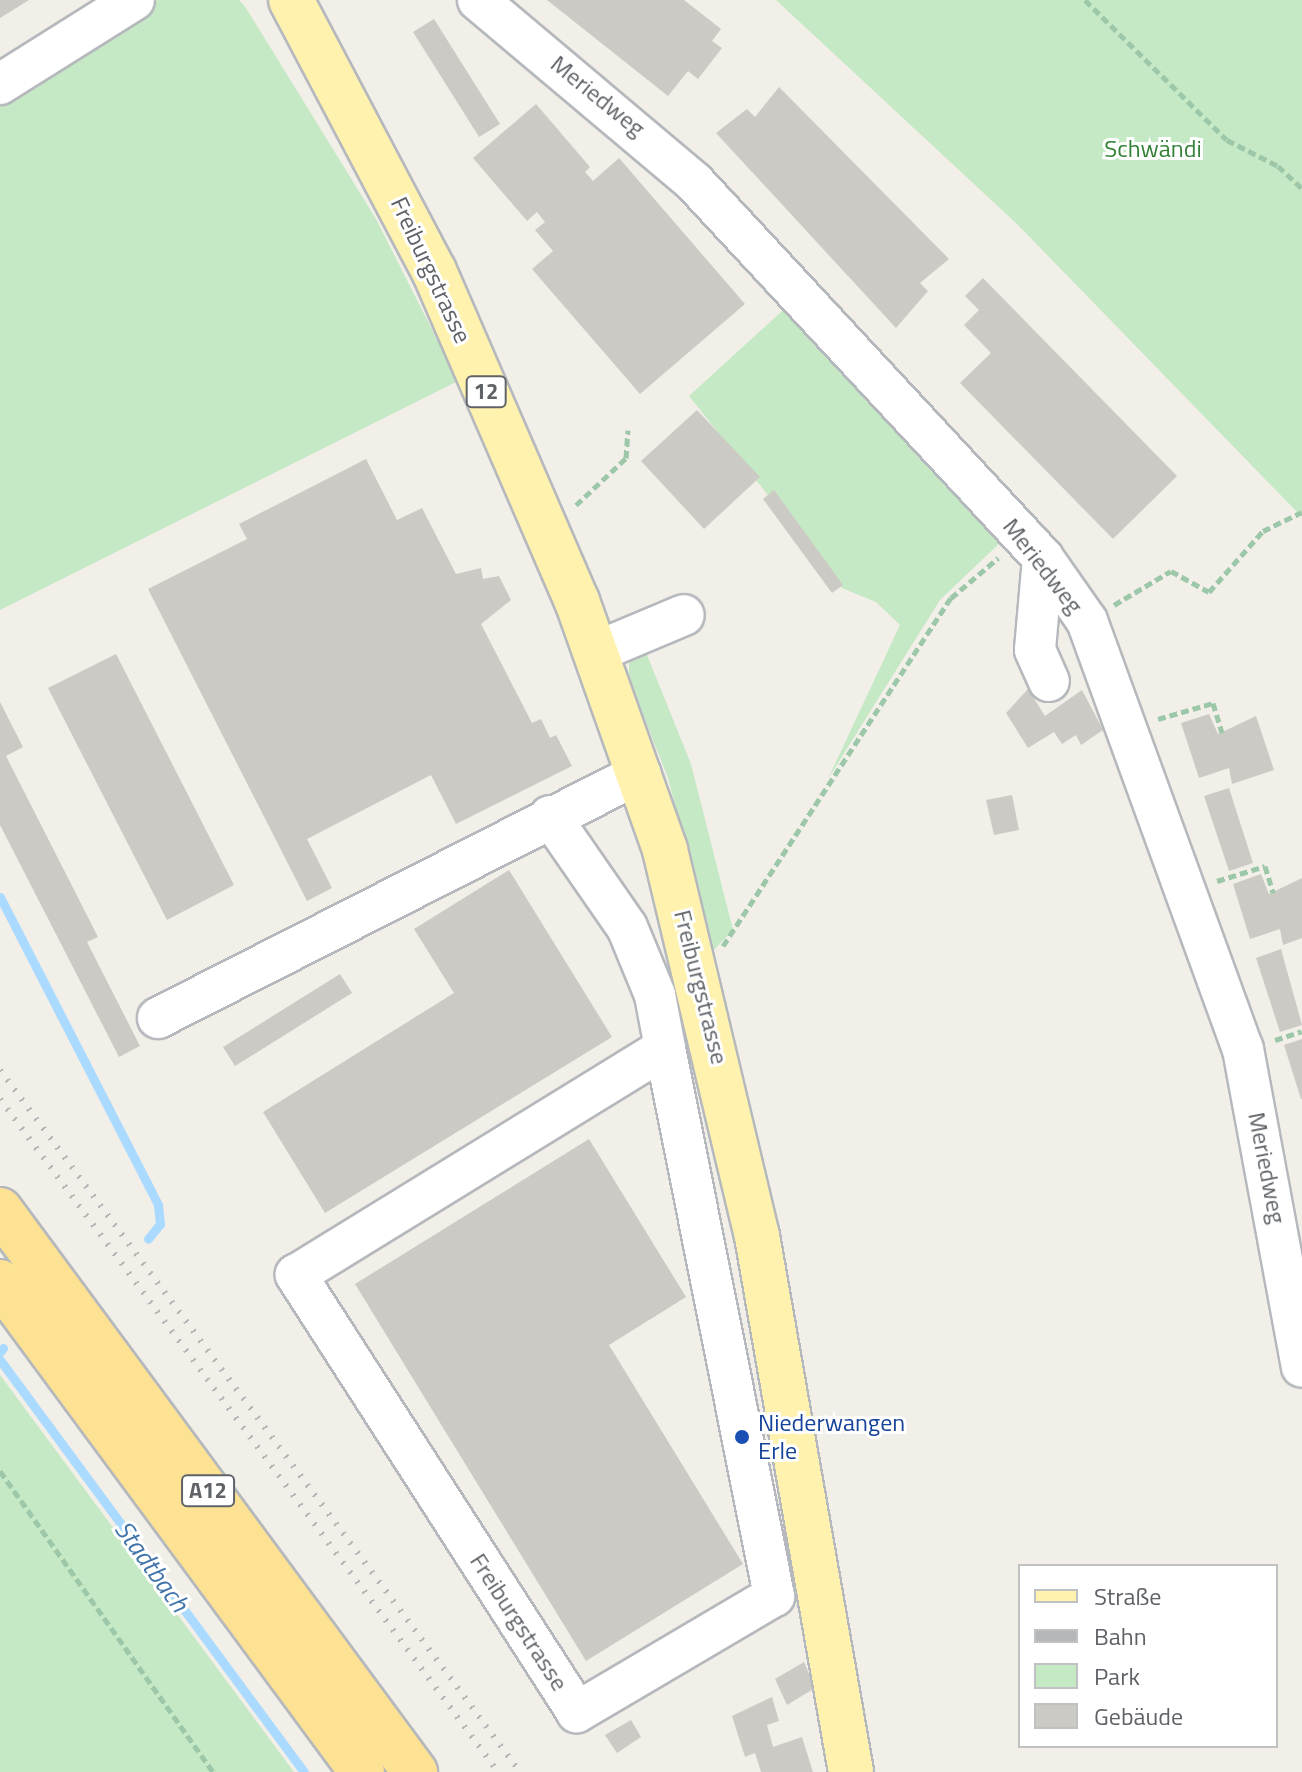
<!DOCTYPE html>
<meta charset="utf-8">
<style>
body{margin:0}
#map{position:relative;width:1302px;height:1772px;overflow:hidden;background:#f1efe8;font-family:"Titillium Web",sans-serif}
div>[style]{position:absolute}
.green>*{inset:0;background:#c5e8c5}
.stream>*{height:9px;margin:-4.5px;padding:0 4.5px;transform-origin:4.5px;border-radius:4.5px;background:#aadaff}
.building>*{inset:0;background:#cccac5}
.path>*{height:5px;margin-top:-2.5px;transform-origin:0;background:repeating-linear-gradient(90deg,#9cc7a9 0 8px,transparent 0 12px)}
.roads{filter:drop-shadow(2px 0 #b5b8bc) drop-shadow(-2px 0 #b5b8bc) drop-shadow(0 2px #b5b8bc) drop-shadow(0 -2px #b5b8bc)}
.minor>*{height:40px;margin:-20px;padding:0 20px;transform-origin:20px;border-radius:20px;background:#fff}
.major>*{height:44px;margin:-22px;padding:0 22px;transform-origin:22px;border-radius:22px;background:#fff2af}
.highway>*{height:44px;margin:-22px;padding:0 22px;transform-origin:22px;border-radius:22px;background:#fde293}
.rail>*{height:6px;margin-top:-3px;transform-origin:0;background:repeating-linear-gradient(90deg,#b6b7b8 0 2px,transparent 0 12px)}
.dots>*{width:22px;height:22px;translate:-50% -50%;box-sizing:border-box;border:4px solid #fff;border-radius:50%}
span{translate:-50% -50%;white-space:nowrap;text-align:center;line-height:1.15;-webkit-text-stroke:6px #fff;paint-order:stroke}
.shield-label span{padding:2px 6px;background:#fff;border:2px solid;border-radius:6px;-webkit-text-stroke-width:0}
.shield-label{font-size:22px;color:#5f6368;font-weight:700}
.street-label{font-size:24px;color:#5f6368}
.park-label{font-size:24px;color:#348238}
.transit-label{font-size:24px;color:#164399}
.left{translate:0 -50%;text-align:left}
.water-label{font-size:26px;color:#4174aa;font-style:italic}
.legend{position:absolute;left:1018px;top:1564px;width:260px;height:184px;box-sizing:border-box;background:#fff;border:2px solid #bfc1c3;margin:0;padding:10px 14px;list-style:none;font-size:24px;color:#5f6368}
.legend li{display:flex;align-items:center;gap:16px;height:40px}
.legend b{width:40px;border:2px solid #bfc1c3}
</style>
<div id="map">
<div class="green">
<div style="clip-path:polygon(158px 0,239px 0,246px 8px,376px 219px,458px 381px,0 610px,0 99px)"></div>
<div style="clip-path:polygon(776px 0,1302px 0,1302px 517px,1017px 224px)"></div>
<div style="clip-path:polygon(791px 303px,1007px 536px,940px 600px,828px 779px,900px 625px,876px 602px,842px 588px,689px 396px)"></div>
<div style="clip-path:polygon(645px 650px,691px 764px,733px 930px,713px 951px,668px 778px,629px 679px,629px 658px)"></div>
<div style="clip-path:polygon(0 1375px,294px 1772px,0 1772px)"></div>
</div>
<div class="stream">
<div style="left:0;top:897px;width:346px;rotate:62.8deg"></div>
<div style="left:158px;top:1205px;width:19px;rotate:84deg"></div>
<div style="left:160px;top:1224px;width:19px;rotate:129deg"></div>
<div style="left:0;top:1352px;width:5px;rotate:-53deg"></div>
<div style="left:0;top:1360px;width:512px;rotate:53.58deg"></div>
</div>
<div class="building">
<div style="clip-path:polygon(0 0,29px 0,0 18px)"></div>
<div style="clip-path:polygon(547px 0,684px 0,721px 29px,712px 41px,722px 48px,698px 79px,688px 71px,668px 96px)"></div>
<div style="clip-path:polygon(434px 19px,500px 124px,479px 137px,413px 32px)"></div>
<div style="clip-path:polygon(779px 87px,949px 259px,920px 283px,928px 291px,896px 328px,716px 133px,747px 109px,755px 117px)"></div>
<div style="clip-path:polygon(536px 104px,590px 167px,585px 172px,593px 181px,619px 158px,745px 304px,640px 394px,532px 269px,553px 251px,535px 230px,545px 222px,537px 212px,527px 221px,473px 158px)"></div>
<div style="clip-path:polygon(983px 278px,1177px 476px,1113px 539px,960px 383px,991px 353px,964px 325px,979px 310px,965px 296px)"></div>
<div style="clip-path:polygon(697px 410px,760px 477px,704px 529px,641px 461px)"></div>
<div style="clip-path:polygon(366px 459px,397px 520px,422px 508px,456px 574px,481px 568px,483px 579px,499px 576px,511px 600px,481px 624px,532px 723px,541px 719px,550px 738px,556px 735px,572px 766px,456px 824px,431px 775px,307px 839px,332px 888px,307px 901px,148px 589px,247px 539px,239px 524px)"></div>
<div style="clip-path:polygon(774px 490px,843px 585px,832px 593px,763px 499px)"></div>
<div style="clip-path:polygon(116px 654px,234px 885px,167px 920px,48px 688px)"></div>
<div style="clip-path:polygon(1028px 689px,1045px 716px,1082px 690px,1103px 730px,1081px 745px,1076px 735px,1062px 744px,1054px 732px,1028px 748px,1006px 713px)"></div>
<div style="clip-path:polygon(0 702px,23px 747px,6px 756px,98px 937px,87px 942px,140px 1046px,119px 1057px,0 825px)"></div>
<div style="clip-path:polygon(1209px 714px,1218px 734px,1256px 716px,1274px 770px,1232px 784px,1229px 768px,1199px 778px,1181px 723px)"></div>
<div style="clip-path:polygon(1229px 788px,1253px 863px,1229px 871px,1204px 796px)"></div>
<div style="clip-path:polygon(1012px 795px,1019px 830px,994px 835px,986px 800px)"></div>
<div style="clip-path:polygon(509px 870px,612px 1037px,325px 1213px,263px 1112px,454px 993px,414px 929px)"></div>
<div style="clip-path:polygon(1261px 874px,1269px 894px,1302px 878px,1302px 938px,1283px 945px,1280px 929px,1250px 939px,1233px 884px)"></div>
<div style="clip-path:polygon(1281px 949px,1302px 1025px,1280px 1032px,1256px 958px)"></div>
<div style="clip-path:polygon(340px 974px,352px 993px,235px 1066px,223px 1047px)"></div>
<div style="clip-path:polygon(1302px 1039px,1302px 1099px,1301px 1099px,1284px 1045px)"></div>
<div style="clip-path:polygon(589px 1139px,686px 1297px,609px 1345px,743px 1564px,586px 1661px,355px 1284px)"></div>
<div style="clip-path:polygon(804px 1662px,815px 1688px,787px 1705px,775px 1679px)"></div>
<div style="clip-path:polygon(772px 1697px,779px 1721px,767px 1725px,773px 1747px,802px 1737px,813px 1772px,761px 1772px,755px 1753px,745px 1757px,732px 1716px)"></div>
<div style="clip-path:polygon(631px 1720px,641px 1737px,617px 1753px,605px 1735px)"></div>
</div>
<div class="path">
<div style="left:1085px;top:0;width:199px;rotate:44.6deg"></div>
<div style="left:1227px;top:140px;width:57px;rotate:27deg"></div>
<div style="left:1278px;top:166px;width:33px;rotate:43deg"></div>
<div style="left:576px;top:505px;width:69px;rotate:-43.2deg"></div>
<div style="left:626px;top:458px;width:28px;rotate:-86deg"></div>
<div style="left:1114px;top:605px;width:66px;rotate:-30.8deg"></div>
<div style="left:1171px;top:571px;width:43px;rotate:28.9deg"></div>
<div style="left:1209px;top:592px;width:81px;rotate:-48.5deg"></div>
<div style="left:1263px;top:531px;width:43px;rotate:-26deg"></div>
<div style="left:1158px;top:719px;width:57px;rotate:-16.2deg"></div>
<div style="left:1213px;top:703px;width:31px;rotate:73deg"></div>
<div style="left:1217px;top:881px;width:50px;rotate:-17.4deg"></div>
<div style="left:1265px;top:866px;width:28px;rotate:73deg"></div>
<div style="left:723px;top:946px;width:416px;rotate:-56.8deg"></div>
<div style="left:951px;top:598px;width:62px;rotate:-40.4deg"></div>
<div style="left:1275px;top:1040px;width:28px;rotate:-18deg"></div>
<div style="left:0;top:1471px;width:369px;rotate:54.7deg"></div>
</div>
<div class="roads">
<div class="minor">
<div style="left:478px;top:0;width:282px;rotate:40.1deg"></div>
<div style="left:694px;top:182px;width:513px;rotate:47.13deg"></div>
<div style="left:1043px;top:558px;width:77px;rotate:55.1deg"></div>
<div style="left:1087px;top:621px;width:456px;rotate:70deg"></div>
<div style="left:1243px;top:1049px;width:323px;rotate:79.5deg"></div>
<div style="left:0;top:84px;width:158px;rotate:-32.1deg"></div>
<div style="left:1043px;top:558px;width:92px;rotate:95deg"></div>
<div style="left:1035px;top:650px;width:34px;rotate:66deg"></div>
<div style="left:596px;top:652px;width:95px;rotate:-22.8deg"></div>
<div style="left:550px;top:816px;width:135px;rotate:55.3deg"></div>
<div style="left:627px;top:927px;width:74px;rotate:67.6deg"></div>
<div style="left:655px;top:995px;width:54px;rotate:79.3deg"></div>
<div style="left:665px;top:1048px;width:559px;rotate:78.75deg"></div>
<div style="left:774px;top:1596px;width:229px;rotate:149.5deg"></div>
<div style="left:577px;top:1712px;width:520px;rotate:-122.74deg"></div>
<div style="left:296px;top:1275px;width:433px;rotate:-31.6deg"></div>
<div style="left:158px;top:1018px;width:541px;rotate:-26.94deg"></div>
</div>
<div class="major">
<div style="left:291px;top:0;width:306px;rotate:62.2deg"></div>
<div style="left:434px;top:271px;width:360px;rotate:66.6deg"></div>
<div style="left:577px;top:601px;width:264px;rotate:70.5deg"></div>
<div style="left:665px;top:850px;width:397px;rotate:76.6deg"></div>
<div style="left:757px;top:1236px;width:544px;rotate:80.05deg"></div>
</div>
<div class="highway">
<div style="left:0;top:1210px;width:699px;rotate:53.56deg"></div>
<div style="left:0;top:1282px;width:609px;rotate:53.54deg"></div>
</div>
</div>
<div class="rail">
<div style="left:0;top:1070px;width:874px;rotate:53.47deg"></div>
<div style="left:0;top:1099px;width:837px;rotate:53.5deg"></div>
</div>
<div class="dots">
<div style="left:742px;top:1437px;background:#1a4fb4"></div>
</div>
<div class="shield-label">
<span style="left:486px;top:392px">12</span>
<span style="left:208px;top:1491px">A12</span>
</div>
<div class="street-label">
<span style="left:598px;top:96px;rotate:39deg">Meriedweg</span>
<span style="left:431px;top:270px;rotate:65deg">Freiburgstrasse</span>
<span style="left:1043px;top:566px;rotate:52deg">Meriedweg</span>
<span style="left:701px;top:987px;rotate:76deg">Freiburgstrasse</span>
<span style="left:1267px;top:1168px;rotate:79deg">Meriedweg</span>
<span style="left:519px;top:1622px;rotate:57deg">Freiburgstrasse</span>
</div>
<div class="park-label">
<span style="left:1153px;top:149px">Schwändi</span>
</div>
<div class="transit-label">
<span class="left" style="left:758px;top:1437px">Niederwangen<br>Erle</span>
</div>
<div class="water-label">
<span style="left:152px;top:1566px;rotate:54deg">Stadtbach</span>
</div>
<ul class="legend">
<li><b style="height:10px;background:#fff2af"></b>Straße</li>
<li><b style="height:10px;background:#b6b7b8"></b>Bahn</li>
<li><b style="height:22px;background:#c5e8c5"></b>Park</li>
<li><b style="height:22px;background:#cccac5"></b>Gebäude</li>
</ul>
</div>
